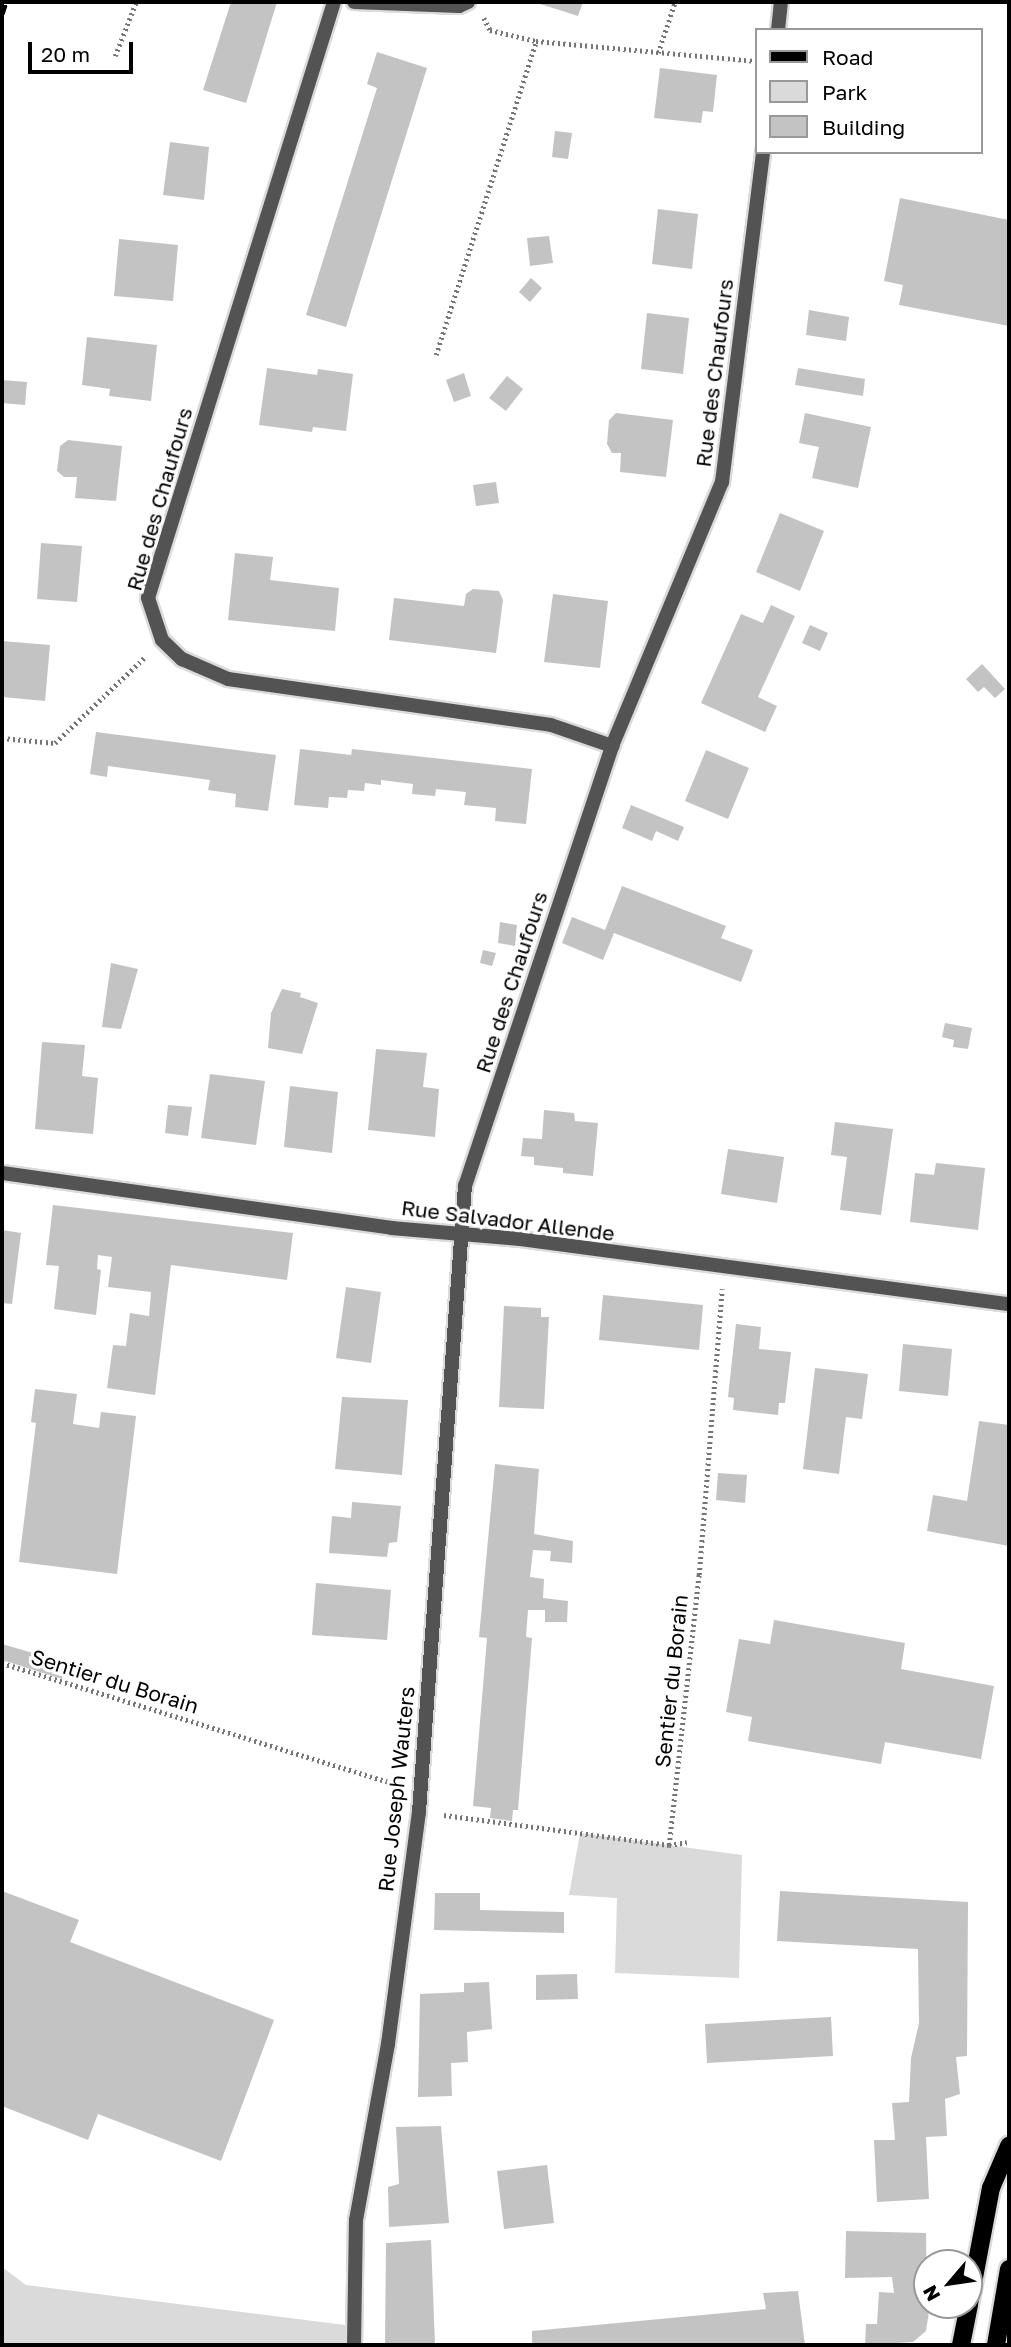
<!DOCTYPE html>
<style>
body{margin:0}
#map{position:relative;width:1011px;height:2347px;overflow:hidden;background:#fff;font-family:"Golos Text",sans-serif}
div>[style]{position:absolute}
.green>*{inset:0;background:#dadada}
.building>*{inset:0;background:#c3c3c3}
.path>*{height:4.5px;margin-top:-2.25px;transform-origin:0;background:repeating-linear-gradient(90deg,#757575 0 2px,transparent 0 5.5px)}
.roads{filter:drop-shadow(2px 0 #dbdbdb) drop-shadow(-2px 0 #dbdbdb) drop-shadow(0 2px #dbdbdb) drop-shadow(0 -2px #dbdbdb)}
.minor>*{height:14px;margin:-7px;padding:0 7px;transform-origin:7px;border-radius:7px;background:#535353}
.tertiary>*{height:14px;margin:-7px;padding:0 7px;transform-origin:7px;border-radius:7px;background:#535353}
.primary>*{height:18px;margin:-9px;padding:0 9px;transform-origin:9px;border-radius:9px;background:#000}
.rail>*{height:5px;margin-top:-2.5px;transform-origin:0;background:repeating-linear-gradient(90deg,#000 0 10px,transparent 0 13.5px)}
span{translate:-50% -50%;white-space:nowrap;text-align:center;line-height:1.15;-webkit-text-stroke:6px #fff;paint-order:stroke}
.street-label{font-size:21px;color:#000}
.frame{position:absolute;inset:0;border:4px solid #000;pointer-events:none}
.legend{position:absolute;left:755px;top:28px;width:228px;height:126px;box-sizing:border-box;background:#fff;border:2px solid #999;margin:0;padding:9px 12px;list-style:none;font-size:21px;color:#000}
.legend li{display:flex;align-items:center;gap:14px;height:35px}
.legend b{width:35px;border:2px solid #999}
.north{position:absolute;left:913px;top:2249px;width:70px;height:70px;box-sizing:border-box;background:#fff;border:2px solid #999;border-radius:50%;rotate:241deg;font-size:19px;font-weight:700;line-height:28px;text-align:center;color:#000}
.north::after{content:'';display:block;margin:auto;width:24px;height:32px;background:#000;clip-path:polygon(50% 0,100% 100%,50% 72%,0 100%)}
.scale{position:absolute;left:28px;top:42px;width:105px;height:32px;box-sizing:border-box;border:4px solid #000;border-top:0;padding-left:9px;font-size:21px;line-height:24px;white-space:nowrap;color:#000;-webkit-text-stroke:5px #fff;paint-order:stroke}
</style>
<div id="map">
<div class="green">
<div style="clip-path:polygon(580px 1833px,742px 1855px,739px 1978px,615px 1973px,617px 1898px,569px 1895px)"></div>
<div style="clip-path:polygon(2px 2267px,26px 2285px,353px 2326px,354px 2345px,2px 2345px)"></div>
</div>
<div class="building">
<div style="clip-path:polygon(231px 2px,277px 2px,246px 103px,203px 90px)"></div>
<div style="clip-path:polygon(534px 2px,583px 2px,578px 16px)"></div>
<div style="clip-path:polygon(377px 52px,427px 68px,346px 327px,306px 315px,377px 88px,367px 84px)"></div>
<div style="clip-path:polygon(660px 68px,717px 75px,713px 112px,703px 111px,701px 123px,654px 118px)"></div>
<div style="clip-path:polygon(555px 131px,572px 133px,568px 159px,552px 157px)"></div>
<div style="clip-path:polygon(170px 142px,209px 147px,204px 200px,163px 195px)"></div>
<div style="clip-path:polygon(900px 198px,1009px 220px,1009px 326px,899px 305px,903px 285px,884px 281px)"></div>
<div style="clip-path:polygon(658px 209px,698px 214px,692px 269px,652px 264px)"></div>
<div style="clip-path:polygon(549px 236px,553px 263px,530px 266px,527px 238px)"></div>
<div style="clip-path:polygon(119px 239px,178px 245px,173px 301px,114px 296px)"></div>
<div style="clip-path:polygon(531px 278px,542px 288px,530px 302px,519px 292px)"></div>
<div style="clip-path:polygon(809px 310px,849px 317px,846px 341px,806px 335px)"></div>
<div style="clip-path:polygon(647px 313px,689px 318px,683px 374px,641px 369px)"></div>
<div style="clip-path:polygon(87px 337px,157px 345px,151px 401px,109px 396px,110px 389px,82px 385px)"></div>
<div style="clip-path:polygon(267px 368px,317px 375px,318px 369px,353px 374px,346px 431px,313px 427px,312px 432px,259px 425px)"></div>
<div style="clip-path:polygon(798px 368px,865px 379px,863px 396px,795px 385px)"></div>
<div style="clip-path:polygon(464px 373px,471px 396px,454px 402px,446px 380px)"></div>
<div style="clip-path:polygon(507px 376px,523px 389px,506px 411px,489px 398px)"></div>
<div style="clip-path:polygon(2px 380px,27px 382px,25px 405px,2px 403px)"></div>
<div style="clip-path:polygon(616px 413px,673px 420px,666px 477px,620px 472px,621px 453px,612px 453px,607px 444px,609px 420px)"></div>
<div style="clip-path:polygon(805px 413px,871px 427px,858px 488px,812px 478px,819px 447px,799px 443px)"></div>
<div style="clip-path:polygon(68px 440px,122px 446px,116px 501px,75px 498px,77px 477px,64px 477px,57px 471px,60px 446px)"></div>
<div style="clip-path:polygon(496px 482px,499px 503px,476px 506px,473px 485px)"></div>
<div style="clip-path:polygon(780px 513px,824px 531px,800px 591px,756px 572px)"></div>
<div style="clip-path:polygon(41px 543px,82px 546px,77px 602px,37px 599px)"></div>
<div style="clip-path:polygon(235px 553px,273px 557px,270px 580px,339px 588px,335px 631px,228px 620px)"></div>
<div style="clip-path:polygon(473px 589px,499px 591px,503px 600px,496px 653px,389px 640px,394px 598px,464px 606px,466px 594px)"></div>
<div style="clip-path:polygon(553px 594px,608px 601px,600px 668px,544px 662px)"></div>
<div style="clip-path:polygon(771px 605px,795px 616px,758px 697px,777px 706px,765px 732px,701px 703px,741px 614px,763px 623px)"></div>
<div style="clip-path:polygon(810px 625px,828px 633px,820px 651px,802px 643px)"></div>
<div style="clip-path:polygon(2px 641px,50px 645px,45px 701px,2px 697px)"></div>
<div style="clip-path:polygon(982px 664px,1005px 689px,995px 698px,984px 687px,978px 692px,966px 679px)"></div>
<div style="clip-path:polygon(96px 732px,276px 755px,268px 811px,235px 807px,236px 794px,208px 790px,210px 780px,108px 766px,107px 777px,90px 774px)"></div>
<div style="clip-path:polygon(300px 749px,351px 755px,352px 749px,532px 769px,526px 824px,495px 821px,496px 808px,464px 805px,466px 792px,436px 789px,435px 796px,412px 794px,413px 784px,381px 780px,381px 785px,365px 783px,364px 791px,348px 790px,347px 798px,329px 797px,328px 808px,294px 805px)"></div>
<div style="clip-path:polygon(706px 750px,749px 768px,728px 819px,685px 801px)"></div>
<div style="clip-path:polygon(631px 805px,684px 827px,678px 841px,656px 831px,652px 841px,622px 828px)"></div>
<div style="clip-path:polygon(622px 886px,726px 926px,721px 938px,753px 950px,741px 982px,614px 933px,603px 960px,562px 943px,572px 917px,605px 930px)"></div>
<div style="clip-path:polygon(500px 922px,517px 925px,515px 946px,498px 943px)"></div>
<div style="clip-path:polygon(483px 950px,496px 953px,492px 966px,480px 963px)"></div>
<div style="clip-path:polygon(111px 963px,138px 969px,121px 1029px,102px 1027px)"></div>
<div style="clip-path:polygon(282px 989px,301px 993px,300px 997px,318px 1003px,302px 1054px,268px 1048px,271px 1013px)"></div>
<div style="clip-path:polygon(945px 1023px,972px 1028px,968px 1049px,953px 1047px,954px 1040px,942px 1037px)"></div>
<div style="clip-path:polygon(42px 1042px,85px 1045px,82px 1076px,98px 1078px,93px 1134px,35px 1129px)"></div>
<div style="clip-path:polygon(376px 1049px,427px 1053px,423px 1087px,439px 1089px,435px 1137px,368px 1130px)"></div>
<div style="clip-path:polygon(210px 1074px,265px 1081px,256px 1145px,201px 1138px)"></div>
<div style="clip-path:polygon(290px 1086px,338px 1092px,332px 1153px,284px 1147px)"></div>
<div style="clip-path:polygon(168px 1105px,192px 1107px,188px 1136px,165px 1133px)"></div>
<div style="clip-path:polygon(544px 1110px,574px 1113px,575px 1121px,598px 1123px,593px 1176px,563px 1173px,563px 1168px,534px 1165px,534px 1157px,521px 1156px,523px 1138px,542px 1139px)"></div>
<div style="clip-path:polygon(835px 1122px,893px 1129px,881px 1215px,840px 1210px,847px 1157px,831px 1155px)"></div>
<div style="clip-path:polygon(728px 1149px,784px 1157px,777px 1203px,721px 1194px)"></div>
<div style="clip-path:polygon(936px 1163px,985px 1168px,978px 1230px,910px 1222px,915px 1173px,934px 1175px)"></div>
<div style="clip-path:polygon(53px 1205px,293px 1233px,287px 1280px,171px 1265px,155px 1395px,107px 1388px,113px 1345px,126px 1346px,130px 1313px,149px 1316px,151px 1292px,108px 1287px,112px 1257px,98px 1255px,97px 1269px,101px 1270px,96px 1315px,54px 1309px,59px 1266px,46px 1265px)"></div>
<div style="clip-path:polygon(2px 1230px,21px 1233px,12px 1304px,2px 1303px)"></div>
<div style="clip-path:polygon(346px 1287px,381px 1292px,371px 1363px,336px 1358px)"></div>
<div style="clip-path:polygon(603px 1295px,703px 1305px,699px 1350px,599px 1340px)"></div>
<div style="clip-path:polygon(504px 1306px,541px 1308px,541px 1317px,549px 1317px,544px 1409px,499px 1407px)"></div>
<div style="clip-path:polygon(736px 1324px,761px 1327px,759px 1349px,791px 1352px,785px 1403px,779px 1403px,778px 1415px,733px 1410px,734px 1398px,728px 1397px)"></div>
<div style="clip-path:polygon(903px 1344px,952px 1349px,948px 1396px,899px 1391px)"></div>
<div style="clip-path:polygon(815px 1368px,868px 1374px,862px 1419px,846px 1417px,839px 1474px,803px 1469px)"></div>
<div style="clip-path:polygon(35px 1389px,77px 1394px,73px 1424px,99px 1428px,101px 1412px,136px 1416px,117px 1574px,19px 1562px,36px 1423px,31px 1422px)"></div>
<div style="clip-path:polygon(342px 1397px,408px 1400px,402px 1475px,335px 1469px)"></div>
<div style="clip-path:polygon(979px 1421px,1009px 1425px,1009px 1546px,927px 1531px,933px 1495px,967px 1501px)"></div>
<div style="clip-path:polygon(495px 1464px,539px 1469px,534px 1534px,573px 1541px,572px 1563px,550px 1561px,551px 1551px,533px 1550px,530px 1577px,544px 1579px,543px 1598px,568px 1601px,567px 1622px,545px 1622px,545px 1610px,528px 1610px,526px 1637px,532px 1638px,518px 1810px,513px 1810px,512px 1821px,490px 1818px,491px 1808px,473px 1806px,487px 1638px,479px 1637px)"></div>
<div style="clip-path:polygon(718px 1473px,747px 1475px,745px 1503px,716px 1500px)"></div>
<div style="clip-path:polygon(352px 1502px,401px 1506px,397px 1542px,389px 1543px,387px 1557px,329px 1553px,332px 1516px,351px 1518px)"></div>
<div style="clip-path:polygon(316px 1583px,391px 1590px,387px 1640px,312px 1635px)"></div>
<div style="clip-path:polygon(774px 1620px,905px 1643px,901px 1669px,994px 1686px,981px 1759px,885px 1742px,881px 1764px,748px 1741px,752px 1717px,726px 1712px,739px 1639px,770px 1644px)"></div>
<div style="clip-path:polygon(2px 1644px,67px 1663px,62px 1679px,2px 1660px)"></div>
<div style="clip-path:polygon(2px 1891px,79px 1920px,70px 1942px,274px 2020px,221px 2161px,98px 2114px,88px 2140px,2px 2106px)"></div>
<div style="clip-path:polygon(780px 1891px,968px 1902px,967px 2056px,956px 2057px,960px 2094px,945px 2099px,947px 2136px,926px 2137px,929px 2199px,877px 2202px,874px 2140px,895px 2140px,892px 2103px,909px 2102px,911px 2058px,919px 2023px,918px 1949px,777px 1941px)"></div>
<div style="clip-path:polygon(435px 1893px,480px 1893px,480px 1910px,564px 1912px,564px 1933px,434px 1930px)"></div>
<div style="clip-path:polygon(577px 1974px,578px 1999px,536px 2000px,536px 1975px)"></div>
<div style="clip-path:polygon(489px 1982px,492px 2029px,467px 2032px,468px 2062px,451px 2063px,452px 2096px,418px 2097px,420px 1994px,464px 1992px,464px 1983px)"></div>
<div style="clip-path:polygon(831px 2017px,833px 2056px,707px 2063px,705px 2024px)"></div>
<div style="clip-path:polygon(441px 2126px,449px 2223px,389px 2227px,388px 2187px,399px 2184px,396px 2127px)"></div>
<div style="clip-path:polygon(547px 2165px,554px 2223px,504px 2229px,497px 2171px)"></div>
<div style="clip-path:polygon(846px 2231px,926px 2233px,927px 2305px,930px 2305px,926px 2331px,913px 2342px,865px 2345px,866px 2324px,877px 2324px,879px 2292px,894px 2293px,892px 2277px,845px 2278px)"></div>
<div style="clip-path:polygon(431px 2240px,435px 2345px,385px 2345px,386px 2243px)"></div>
<div style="clip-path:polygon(798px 2291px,805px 2345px,532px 2345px,532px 2331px,766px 2309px,763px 2293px)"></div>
</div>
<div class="path">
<div style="left:484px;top:18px;width:13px;rotate:63deg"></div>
<div style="left:490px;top:30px;width:47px;rotate:13.4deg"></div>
<div style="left:536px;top:41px;width:222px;rotate:5.2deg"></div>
<div style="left:658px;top:53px;width:54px;rotate:-71.6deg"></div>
<div style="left:115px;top:56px;width:58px;rotate:-68.7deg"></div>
<div style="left:436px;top:355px;width:330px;rotate:-72.3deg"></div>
<div style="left:2px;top:738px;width:53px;rotate:5.4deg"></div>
<div style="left:55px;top:743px;width:124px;rotate:-43.7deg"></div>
<div style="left:2px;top:1663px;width:412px;rotate:17.1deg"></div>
<div style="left:444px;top:1815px;width:227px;rotate:7.6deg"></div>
<div style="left:669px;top:1845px;width:272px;rotate:-83.7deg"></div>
<div style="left:699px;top:1575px;width:287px;rotate:-85.4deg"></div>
<div style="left:669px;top:1845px;width:18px;rotate:-9deg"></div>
</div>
<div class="roads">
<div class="minor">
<div style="left:334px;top:2px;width:624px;rotate:107.33deg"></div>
<div style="left:148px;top:598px;width:44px;rotate:71.6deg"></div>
<div style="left:162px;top:640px;width:28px;rotate:44deg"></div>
<div style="left:182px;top:659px;width:50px;rotate:23.5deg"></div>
<div style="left:228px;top:679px;width:326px;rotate:8.1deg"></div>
<div style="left:551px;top:725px;width:65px;rotate:19deg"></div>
<div style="left:354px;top:2px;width:105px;rotate:2.2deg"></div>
<div style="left:459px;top:6px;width:10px;rotate:-24deg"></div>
<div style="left:778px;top:30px;width:28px;rotate:-84deg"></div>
<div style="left:354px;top:2345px;width:125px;rotate:-89.1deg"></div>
<div style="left:356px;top:2220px;width:179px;rotate:-79.7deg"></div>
<div style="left:388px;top:2044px;width:234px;rotate:-82.4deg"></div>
<div style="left:419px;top:1812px;width:628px;rotate:-85.8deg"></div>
<div style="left:465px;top:1186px;width:464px;rotate:-71.5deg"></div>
<div style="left:612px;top:746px;width:286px;rotate:-67.4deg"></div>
<div style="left:722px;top:482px;width:333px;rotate:-82.9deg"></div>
</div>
<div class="tertiary">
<div style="left:2px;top:1173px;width:394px;rotate:8deg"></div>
<div style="left:392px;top:1228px;width:128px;rotate:4.9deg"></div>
<div style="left:520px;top:1239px;width:493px;rotate:7.6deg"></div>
</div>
<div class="primary">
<div style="left:969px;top:2304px;width:118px;rotate:-79.3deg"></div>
<div style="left:991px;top:2188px;width:46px;rotate:-66.8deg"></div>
<div style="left:961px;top:2345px;width:41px;rotate:-78.7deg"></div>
<div style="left:996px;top:2345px;width:77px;rotate:-80.3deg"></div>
</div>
</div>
<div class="rail">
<div style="left:2px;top:14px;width:13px;rotate:-72deg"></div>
</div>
<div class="street-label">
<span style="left:714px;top:373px;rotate:-83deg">Rue des Chaufours</span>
<span style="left:159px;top:499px;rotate:-74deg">Rue des Chaufours</span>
<span style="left:511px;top:982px;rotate:-72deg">Rue des Chaufours</span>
<span style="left:508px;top:1220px;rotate:7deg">Rue Salvador Allende</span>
<span style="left:115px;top:1681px;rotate:17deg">Sentier du Borain</span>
<span style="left:671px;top:1681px;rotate:-84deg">Sentier du Borain</span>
<span style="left:396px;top:1789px;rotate:-84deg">Rue Joseph Wauters</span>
</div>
<div class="frame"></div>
<ul class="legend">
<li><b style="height:9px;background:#000"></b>Road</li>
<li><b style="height:19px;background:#dadada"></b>Park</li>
<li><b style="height:19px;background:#c3c3c3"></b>Building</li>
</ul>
<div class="north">N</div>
<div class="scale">20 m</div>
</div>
